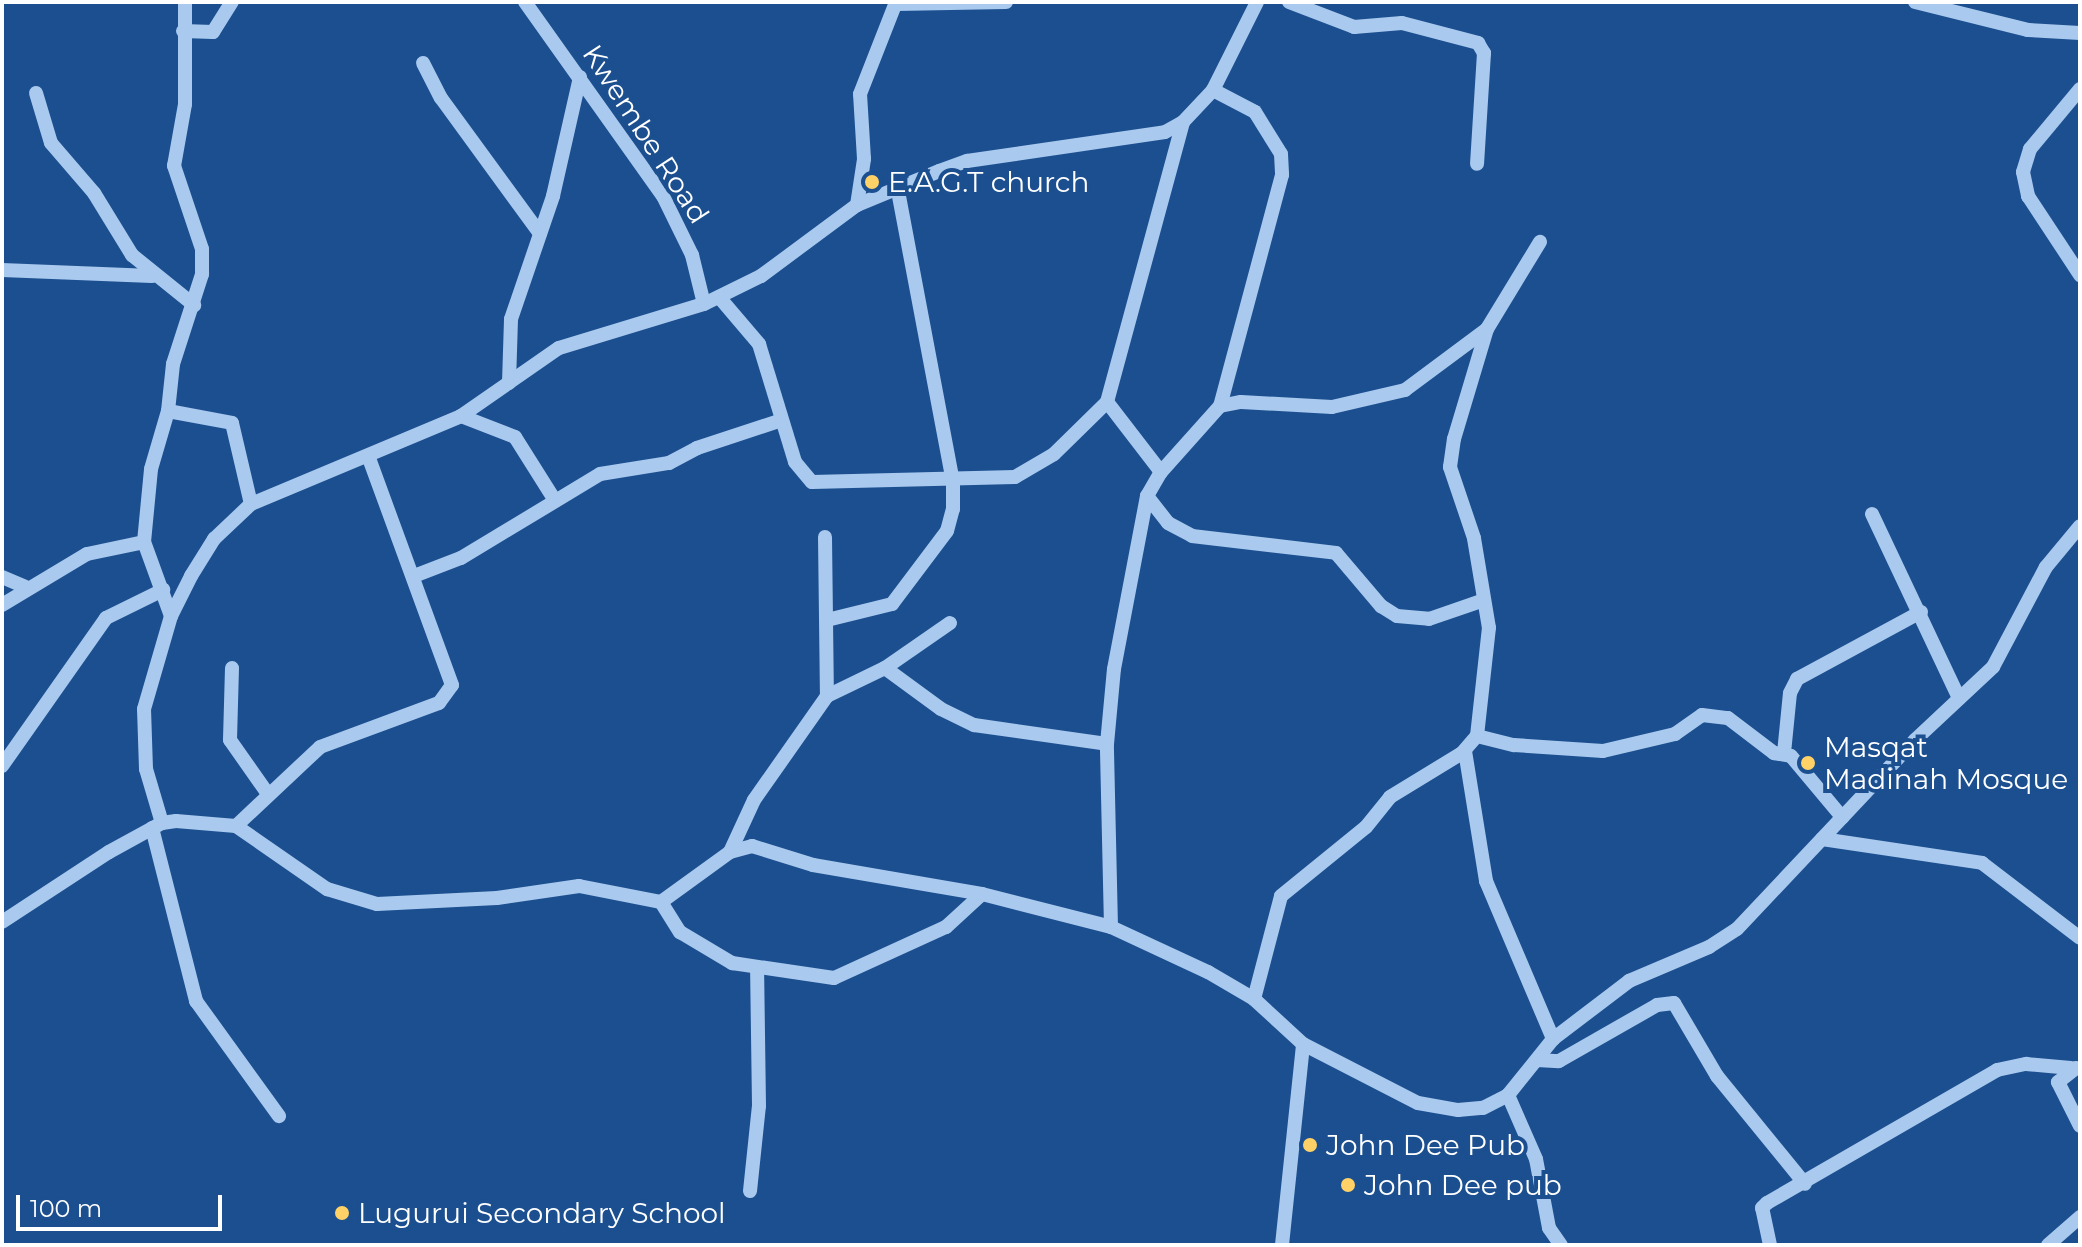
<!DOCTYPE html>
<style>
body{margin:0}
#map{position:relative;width:2082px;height:1247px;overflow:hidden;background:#1b4f8f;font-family:Montserrat,sans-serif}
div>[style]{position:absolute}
.minor>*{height:14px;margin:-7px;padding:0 7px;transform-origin:7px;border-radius:7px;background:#a9c9ee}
.dots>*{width:22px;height:22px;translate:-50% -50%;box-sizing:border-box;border:4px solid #1b4f8f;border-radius:50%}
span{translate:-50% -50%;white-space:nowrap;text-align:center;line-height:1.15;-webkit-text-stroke:8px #1b4f8f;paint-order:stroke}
.street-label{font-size:28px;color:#fff}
.poi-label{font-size:28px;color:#fff}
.left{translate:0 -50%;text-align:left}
.frame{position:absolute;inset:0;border:4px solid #fff;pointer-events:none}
.scale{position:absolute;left:16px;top:1195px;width:206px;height:36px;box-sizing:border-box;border:4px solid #fff;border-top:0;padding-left:10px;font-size:24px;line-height:28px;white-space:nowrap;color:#fff;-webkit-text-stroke:6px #1b4f8f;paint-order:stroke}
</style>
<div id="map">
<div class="minor">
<div style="left:525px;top:2px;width:238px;rotate:54.6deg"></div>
<div style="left:663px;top:196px;width:66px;rotate:63.8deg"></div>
<div style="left:692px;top:255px;width:50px;rotate:76.2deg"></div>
<div style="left:1289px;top:2px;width:70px;rotate:21deg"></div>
<div style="left:1354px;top:27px;width:48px;rotate:-4.8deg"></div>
<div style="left:1402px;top:23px;width:79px;rotate:14.7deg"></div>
<div style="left:1478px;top:43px;width:12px;rotate:59deg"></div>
<div style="left:1484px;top:53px;width:111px;rotate:93.6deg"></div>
<div style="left:1915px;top:2px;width:116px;rotate:13.9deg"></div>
<div style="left:2028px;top:30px;width:52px;rotate:3.3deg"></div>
<div style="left:896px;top:4px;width:110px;rotate:-1deg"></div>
<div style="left:183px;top:31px;width:30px;rotate:2deg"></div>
<div style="left:213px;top:32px;width:36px;rotate:-58deg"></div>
<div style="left:423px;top:63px;width:39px;rotate:63deg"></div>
<div style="left:441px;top:98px;width:168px;rotate:53.9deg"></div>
<div style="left:2080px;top:89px;width:78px;rotate:129.8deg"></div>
<div style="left:2030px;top:149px;width:24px;rotate:107deg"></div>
<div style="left:2023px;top:172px;width:25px;rotate:78deg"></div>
<div style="left:2028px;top:196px;width:95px;rotate:56.6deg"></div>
<div style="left:1213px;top:90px;width:47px;rotate:27.6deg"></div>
<div style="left:1255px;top:112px;width:49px;rotate:58.2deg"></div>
<div style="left:1281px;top:154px;width:21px;rotate:87deg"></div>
<div style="left:1282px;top:175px;width:239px;rotate:105deg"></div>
<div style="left:36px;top:93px;width:52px;rotate:73.3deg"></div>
<div style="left:51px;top:143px;width:66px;rotate:49.3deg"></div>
<div style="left:94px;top:193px;width:73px;rotate:58.5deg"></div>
<div style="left:132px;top:255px;width:80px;rotate:38.9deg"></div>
<div style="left:857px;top:205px;width:47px;rotate:-81.3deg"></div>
<div style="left:864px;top:159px;width:65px;rotate:-93.5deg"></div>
<div style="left:860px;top:94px;width:99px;rotate:-68.6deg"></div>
<div style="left:2px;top:270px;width:150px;rotate:2.3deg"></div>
<div style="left:719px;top:297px;width:62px;rotate:49.6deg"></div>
<div style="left:759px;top:344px;width:123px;rotate:73deg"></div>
<div style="left:795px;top:462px;width:26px;rotate:50deg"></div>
<div style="left:812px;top:482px;width:203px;rotate:-1.4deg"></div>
<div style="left:1015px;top:477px;width:45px;rotate:-30.5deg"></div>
<div style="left:1054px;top:454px;width:74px;rotate:-44.5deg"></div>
<div style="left:509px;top:383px;width:64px;rotate:-88.2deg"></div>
<div style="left:511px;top:319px;width:130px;rotate:-71.1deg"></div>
<div style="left:553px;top:196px;width:122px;rotate:-77.2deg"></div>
<div style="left:168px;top:411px;width:65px;rotate:10.6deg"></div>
<div style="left:232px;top:423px;width:83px;rotate:76.8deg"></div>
<div style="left:461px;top:416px;width:58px;rotate:21.3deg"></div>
<div style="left:515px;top:437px;width:73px;rotate:57.8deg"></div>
<div style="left:1161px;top:472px;width:88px;rotate:-127.6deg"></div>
<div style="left:1107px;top:402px;width:290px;rotate:-74.8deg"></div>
<div style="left:1147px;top:496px;width:34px;rotate:52deg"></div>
<div style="left:1168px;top:523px;width:27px;rotate:28deg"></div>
<div style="left:1192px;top:536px;width:145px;rotate:6.7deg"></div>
<div style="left:1336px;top:553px;width:70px;rotate:49.7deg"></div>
<div style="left:1381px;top:606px;width:19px;rotate:32deg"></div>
<div style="left:1397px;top:616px;width:32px;rotate:5deg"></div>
<div style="left:1429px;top:619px;width:58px;rotate:-19.1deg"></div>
<div style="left:1872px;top:514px;width:204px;rotate:64.7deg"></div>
<div style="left:825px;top:537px;width:159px;rotate:89.3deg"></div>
<div style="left:414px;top:576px;width:50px;rotate:-21deg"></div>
<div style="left:461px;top:558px;width:162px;rotate:-31.1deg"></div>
<div style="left:600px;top:474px;width:70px;rotate:-9.1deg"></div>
<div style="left:669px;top:463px;width:32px;rotate:-28deg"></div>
<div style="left:697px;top:448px;width:89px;rotate:-18.2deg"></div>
<div style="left:2px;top:577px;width:25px;rotate:23deg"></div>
<div style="left:2px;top:605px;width:99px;rotate:-31deg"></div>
<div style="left:87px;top:554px;width:58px;rotate:-11.9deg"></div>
<div style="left:171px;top:616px;width:79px;rotate:-110deg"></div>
<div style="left:144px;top:542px;width:73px;rotate:-84.5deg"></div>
<div style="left:151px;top:469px;width:60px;rotate:-73.7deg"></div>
<div style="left:168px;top:411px;width:47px;rotate:-83.9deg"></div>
<div style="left:173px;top:364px;width:95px;rotate:-72.1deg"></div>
<div style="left:202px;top:274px;width:25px;rotate:-90deg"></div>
<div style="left:202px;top:249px;width:88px;rotate:-108.6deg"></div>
<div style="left:174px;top:166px;width:63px;rotate:-79.9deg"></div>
<div style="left:185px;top:104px;width:102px;rotate:-90deg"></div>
<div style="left:827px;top:620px;width:67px;rotate:-13.8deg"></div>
<div style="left:892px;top:604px;width:91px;rotate:-53deg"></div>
<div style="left:947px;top:531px;width:23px;rotate:-75deg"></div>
<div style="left:953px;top:509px;width:27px;rotate:-90deg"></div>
<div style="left:953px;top:482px;width:295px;rotate:-100.7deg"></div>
<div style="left:232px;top:668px;width:72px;rotate:91.6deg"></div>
<div style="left:230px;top:740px;width:66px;rotate:54.9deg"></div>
<div style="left:885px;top:668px;width:69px;rotate:36.2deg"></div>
<div style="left:941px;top:709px;width:37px;rotate:26deg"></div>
<div style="left:974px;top:725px;width:134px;rotate:8.1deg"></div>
<div style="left:1477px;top:736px;width:38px;rotate:14deg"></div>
<div style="left:1514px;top:745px;width:89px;rotate:3.9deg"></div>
<div style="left:1603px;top:751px;width:74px;rotate:-13.3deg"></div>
<div style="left:1675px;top:734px;width:33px;rotate:-35deg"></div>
<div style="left:1702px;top:715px;width:26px;rotate:7deg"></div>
<div style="left:1728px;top:718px;width:58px;rotate:37.3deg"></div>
<div style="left:1774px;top:753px;width:17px;rotate:10deg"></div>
<div style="left:1791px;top:756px;width:80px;rotate:50.1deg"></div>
<div style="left:1465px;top:751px;width:132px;rotate:80.8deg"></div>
<div style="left:1486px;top:881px;width:172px;rotate:67deg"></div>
<div style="left:1784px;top:753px;width:60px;rotate:-84.3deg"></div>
<div style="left:1790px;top:693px;width:16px;rotate:-63deg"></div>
<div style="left:1797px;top:679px;width:141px;rotate:-28.4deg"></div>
<div style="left:2px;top:766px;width:181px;rotate:-54.9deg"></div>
<div style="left:106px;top:618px;width:64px;rotate:-26.2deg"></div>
<div style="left:162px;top:823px;width:56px;rotate:-106.5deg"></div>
<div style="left:146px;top:769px;width:60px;rotate:-91.9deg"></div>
<div style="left:144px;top:709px;width:97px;rotate:-73.8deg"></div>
<div style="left:171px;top:616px;width:45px;rotate:-63.4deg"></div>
<div style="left:191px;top:576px;width:44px;rotate:-58.1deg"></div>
<div style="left:214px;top:539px;width:51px;rotate:-43.4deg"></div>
<div style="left:251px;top:504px;width:228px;rotate:-22.7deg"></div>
<div style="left:461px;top:416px;width:119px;rotate:-34.8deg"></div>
<div style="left:559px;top:348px;width:152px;rotate:-16.9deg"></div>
<div style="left:704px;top:304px;width:64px;rotate:-26.2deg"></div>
<div style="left:761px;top:276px;width:119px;rotate:-36.5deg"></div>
<div style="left:857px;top:205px;width:89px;rotate:-22.5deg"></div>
<div style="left:939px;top:171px;width:30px;rotate:-20deg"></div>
<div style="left:967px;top:161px;width:200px;rotate:-8.3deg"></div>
<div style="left:1165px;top:132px;width:21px;rotate:-29deg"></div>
<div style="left:1183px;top:122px;width:44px;rotate:-46.8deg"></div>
<div style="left:1213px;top:90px;width:98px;rotate:-63.4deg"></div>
<div style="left:236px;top:826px;width:115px;rotate:-43.2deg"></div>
<div style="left:320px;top:747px;width:127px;rotate:-20.3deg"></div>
<div style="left:439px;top:703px;width:22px;rotate:-54deg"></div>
<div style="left:452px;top:685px;width:242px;rotate:-110.1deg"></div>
<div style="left:152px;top:828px;width:179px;rotate:75.7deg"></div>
<div style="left:196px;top:1001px;width:142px;rotate:54.2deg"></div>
<div style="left:1822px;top:839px;width:162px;rotate:8.5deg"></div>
<div style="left:1982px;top:863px;width:123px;rotate:37.4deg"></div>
<div style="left:730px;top:852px;width:57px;rotate:-65.2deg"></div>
<div style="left:754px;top:800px;width:127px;rotate:-54.9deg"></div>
<div style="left:827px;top:696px;width:64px;rotate:-25.8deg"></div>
<div style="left:885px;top:668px;width:79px;rotate:-34.7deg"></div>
<div style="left:661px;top:902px;width:36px;rotate:58deg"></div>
<div style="left:680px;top:932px;width:61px;rotate:30.8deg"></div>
<div style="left:732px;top:963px;width:103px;rotate:8.4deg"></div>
<div style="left:834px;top:978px;width:123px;rotate:-24.5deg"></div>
<div style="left:946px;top:927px;width:49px;rotate:-42.5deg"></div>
<div style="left:2px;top:922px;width:128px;rotate:-33.2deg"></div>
<div style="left:109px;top:852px;width:60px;rotate:-28.7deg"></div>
<div style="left:162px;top:823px;width:14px;rotate:-8deg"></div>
<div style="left:176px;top:821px;width:60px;rotate:4.8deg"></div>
<div style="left:236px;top:826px;width:111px;rotate:34.7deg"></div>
<div style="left:327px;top:889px;width:52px;rotate:16.7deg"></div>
<div style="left:377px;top:904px;width:120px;rotate:-2.9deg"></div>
<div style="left:497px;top:898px;width:83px;rotate:-8.3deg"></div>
<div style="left:579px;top:886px;width:84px;rotate:11deg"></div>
<div style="left:661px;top:902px;width:85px;rotate:-35.9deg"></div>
<div style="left:730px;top:852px;width:23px;rotate:-15deg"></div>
<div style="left:752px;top:846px;width:64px;rotate:17.3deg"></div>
<div style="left:813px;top:865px;width:171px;rotate:9.7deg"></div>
<div style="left:982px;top:894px;width:133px;rotate:14.3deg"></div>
<div style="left:1111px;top:927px;width:107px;rotate:24.9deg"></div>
<div style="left:1208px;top:972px;width:53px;rotate:30.4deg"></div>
<div style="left:1254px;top:999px;width:67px;rotate:42.6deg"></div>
<div style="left:1303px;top:1044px;width:129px;rotate:27.2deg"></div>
<div style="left:1418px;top:1103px;width:41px;rotate:9.9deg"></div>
<div style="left:1458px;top:1110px;width:25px;rotate:-5deg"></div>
<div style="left:1483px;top:1108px;width:28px;rotate:-27deg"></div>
<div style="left:1508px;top:1095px;width:72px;rotate:-51.2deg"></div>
<div style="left:1553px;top:1039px;width:96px;rotate:-37.3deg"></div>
<div style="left:1629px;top:981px;width:87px;rotate:-23deg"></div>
<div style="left:1709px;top:947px;width:33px;rotate:-33deg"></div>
<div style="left:1737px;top:929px;width:260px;rotate:-46.7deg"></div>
<div style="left:1915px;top:740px;width:107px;rotate:-43.1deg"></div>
<div style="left:1993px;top:667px;width:113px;rotate:-62.1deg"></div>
<div style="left:2046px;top:567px;width:53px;rotate:-50.3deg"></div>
<div style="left:1111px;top:927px;width:183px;rotate:-91.3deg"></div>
<div style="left:1107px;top:744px;width:75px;rotate:-84.7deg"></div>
<div style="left:1114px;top:669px;width:176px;rotate:-79.2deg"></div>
<div style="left:1147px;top:496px;width:28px;rotate:-60deg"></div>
<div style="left:1161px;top:472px;width:89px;rotate:-48.2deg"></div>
<div style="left:1220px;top:406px;width:21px;rotate:-11deg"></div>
<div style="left:1241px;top:402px;width:91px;rotate:3.1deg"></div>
<div style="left:1332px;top:407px;width:75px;rotate:-13.1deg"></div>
<div style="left:1405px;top:390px;width:102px;rotate:-36.6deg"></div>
<div style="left:1487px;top:329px;width:102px;rotate:-58.7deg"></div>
<div style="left:1254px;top:999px;width:106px;rotate:-75.3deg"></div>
<div style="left:1281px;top:896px;width:109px;rotate:-39.1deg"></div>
<div style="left:1366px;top:827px;width:38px;rotate:-51deg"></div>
<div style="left:1390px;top:797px;width:84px;rotate:-31.4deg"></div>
<div style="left:1462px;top:753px;width:23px;rotate:-49deg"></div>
<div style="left:1477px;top:736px;width:109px;rotate:-83.7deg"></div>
<div style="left:1489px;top:628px;width:91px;rotate:-99.5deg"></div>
<div style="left:1474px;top:538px;width:75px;rotate:-108.7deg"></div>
<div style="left:1450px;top:467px;width:28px;rotate:-82deg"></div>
<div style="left:1454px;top:439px;width:115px;rotate:-73.3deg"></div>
<div style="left:1537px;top:1060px;width:22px;rotate:3deg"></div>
<div style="left:1559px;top:1061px;width:113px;rotate:-29.7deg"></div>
<div style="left:1657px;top:1005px;width:17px;rotate:-7deg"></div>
<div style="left:1674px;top:1003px;width:85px;rotate:59.5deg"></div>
<div style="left:1717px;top:1076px;width:139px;rotate:50.8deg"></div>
<div style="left:2076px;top:1068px;width:23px;rotate:142deg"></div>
<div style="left:2058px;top:1082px;width:49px;rotate:63.4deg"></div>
<div style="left:1508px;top:1095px;width:70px;rotate:66.4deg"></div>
<div style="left:1536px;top:1159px;width:70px;rotate:79.3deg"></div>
<div style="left:1549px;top:1228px;width:21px;rotate:55deg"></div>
<div style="left:750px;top:1191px;width:85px;rotate:-84deg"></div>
<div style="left:759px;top:1106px;width:137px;rotate:-90.8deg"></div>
<div style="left:1282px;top:1245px;width:202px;rotate:-84deg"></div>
<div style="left:1770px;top:1245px;width:38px;rotate:-102deg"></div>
<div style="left:1762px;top:1208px;width:7px;rotate:-45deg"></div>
<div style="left:1767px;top:1203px;width:266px;rotate:-30deg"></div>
<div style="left:1997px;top:1070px;width:30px;rotate:-12deg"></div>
<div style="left:2026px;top:1064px;width:45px;rotate:5.1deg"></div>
<div style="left:2048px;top:1245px;width:43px;rotate:-41.2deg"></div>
</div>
<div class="dots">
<div style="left:872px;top:182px;background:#ffd166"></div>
<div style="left:1808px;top:763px;background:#ffd166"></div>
<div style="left:1310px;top:1145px;background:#ffd166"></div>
<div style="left:1348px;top:1185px;background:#ffd166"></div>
<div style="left:342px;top:1213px;background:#ffd166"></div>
</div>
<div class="street-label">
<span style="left:646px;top:134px;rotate:57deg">Kwembe Road</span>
</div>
<div class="poi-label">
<span class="left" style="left:888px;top:182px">E.A.G.T church</span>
<span class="left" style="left:1824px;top:763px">Masqat<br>Madinah Mosque</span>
<span class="left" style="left:1326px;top:1145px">John Dee Pub</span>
<span class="left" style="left:1364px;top:1185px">John Dee pub</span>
<span class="left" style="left:358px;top:1213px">Lugurui Secondary School</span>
</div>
<div class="frame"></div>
<div class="scale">100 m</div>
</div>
